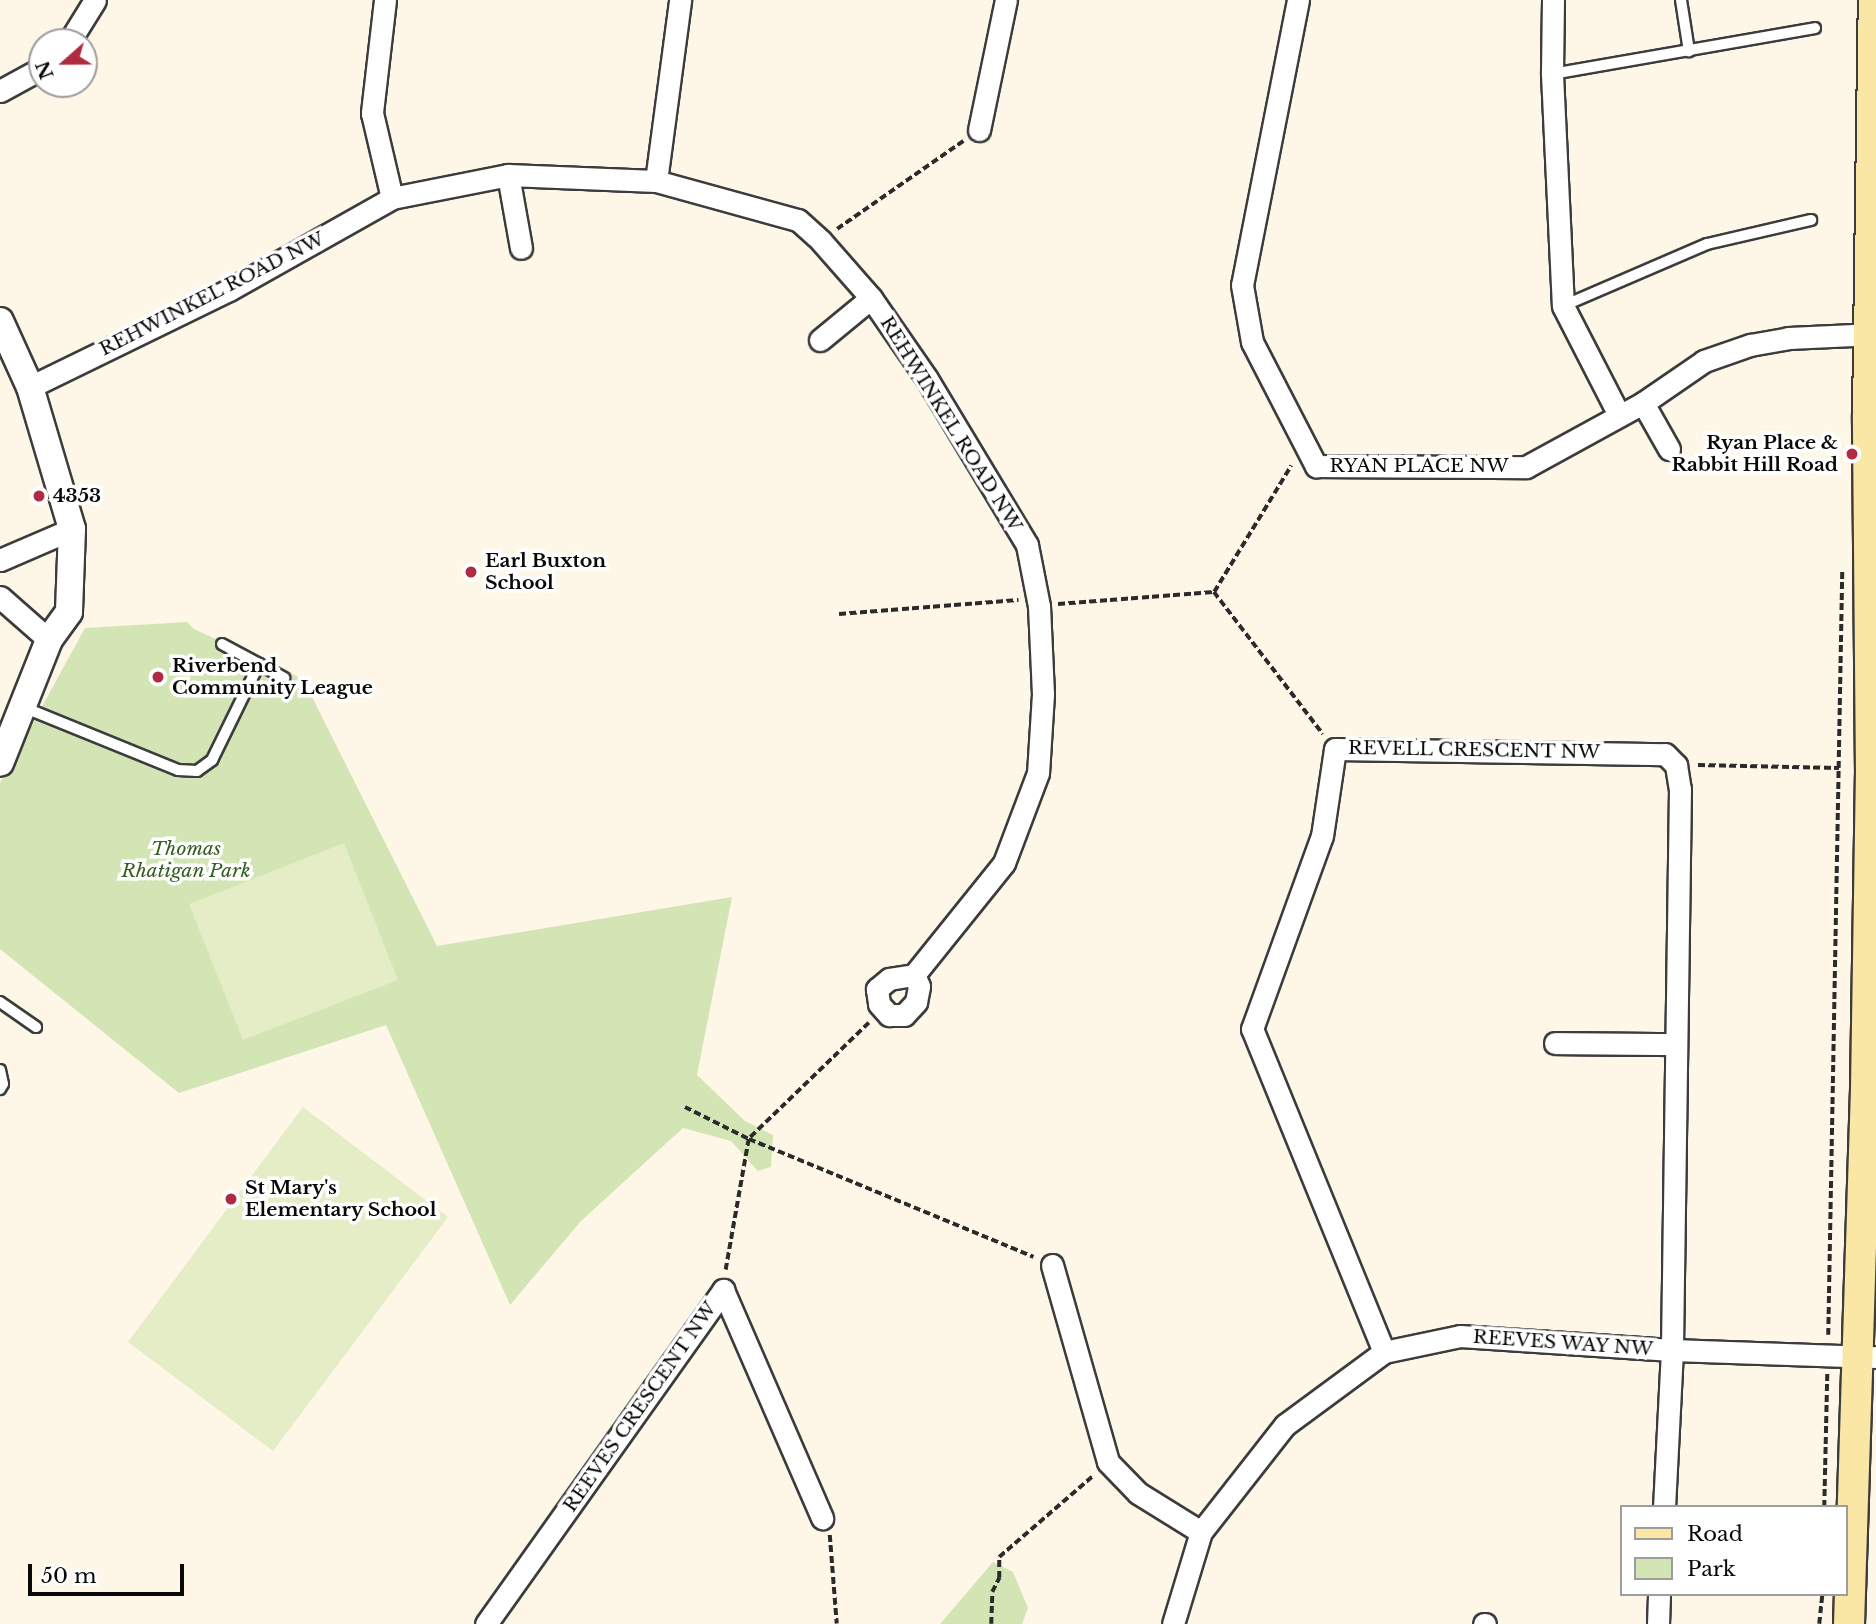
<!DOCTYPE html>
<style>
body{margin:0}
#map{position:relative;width:1876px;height:1624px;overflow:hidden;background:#fef7e7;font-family:"Libre Baskerville",serif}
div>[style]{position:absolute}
.green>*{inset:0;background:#d3e5b4}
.pitch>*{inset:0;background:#e4edc5}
.path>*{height:3.5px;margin-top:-1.75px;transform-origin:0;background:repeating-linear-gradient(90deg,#2b2b2b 0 7px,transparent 0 10.5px)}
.roads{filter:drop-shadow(2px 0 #3c3c3c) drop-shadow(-2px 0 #3c3c3c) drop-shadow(0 2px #3c3c3c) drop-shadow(0 -2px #3c3c3c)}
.service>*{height:10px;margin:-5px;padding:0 5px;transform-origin:5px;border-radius:5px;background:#fff}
.minor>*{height:21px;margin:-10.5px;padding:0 10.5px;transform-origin:10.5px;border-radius:10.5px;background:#fff}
.tertiary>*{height:26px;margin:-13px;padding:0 13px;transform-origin:13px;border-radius:13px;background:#fff}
.secondary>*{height:30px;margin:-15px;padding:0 15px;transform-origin:15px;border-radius:15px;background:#fae7a6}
.dots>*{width:19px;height:19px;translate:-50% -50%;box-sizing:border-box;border:4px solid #fff;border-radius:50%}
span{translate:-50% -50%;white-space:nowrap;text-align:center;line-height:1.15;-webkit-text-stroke:7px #fff;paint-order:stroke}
.street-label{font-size:19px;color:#090909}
.poi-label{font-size:19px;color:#090909;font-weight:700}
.right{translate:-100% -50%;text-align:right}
.left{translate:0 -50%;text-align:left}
.park-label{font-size:19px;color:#335c1f;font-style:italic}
.legend{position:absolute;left:1620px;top:1505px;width:228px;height:91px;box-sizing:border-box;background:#fff;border:2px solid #9d9d9d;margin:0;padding:9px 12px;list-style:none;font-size:21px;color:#090909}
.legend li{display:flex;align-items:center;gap:14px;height:35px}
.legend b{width:35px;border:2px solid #9d9d9d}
.north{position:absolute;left:28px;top:28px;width:70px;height:70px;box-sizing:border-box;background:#fff;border:2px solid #9d9d9d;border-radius:50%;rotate:249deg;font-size:19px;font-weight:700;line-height:28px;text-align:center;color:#090909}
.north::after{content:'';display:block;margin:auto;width:24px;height:32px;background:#b02b41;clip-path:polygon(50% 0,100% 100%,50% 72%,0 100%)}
.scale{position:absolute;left:28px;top:1564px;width:156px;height:32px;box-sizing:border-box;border:4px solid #090909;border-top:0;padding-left:9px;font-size:21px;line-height:24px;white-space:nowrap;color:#090909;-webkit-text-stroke:5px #fff;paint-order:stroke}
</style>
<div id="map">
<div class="green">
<div style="clip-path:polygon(187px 622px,194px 629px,303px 679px,437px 946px,732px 897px,697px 1075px,745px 1121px,773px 1135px,771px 1167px,758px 1171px,731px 1141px,683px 1128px,581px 1221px,510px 1305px,386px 1025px,179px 1093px,0 949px,0 783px,85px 628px)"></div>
<div style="clip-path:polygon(993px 1562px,1013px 1572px,1028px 1608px,1022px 1624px,940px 1624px)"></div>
</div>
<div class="pitch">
<div style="clip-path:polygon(344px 843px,398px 980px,243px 1040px,189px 904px)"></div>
<div style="clip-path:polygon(303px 1107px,448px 1217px,273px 1451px,128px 1342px)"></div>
</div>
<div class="path">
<div style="left:837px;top:229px;width:154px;rotate:-34.9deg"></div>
<div style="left:1214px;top:592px;width:148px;rotate:-58.6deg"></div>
<div style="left:1058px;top:604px;width:156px;rotate:-4.4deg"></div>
<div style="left:1214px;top:592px;width:179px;rotate:52.5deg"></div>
<div style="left:839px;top:614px;width:180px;rotate:-4.5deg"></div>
<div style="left:1698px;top:765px;width:141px;rotate:1.2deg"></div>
<div style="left:869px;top:1023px;width:167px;rotate:136deg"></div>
<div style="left:749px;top:1139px;width:308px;rotate:22.5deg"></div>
<div style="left:685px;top:1107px;width:72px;rotate:26.6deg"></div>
<div style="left:749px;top:1139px;width:133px;rotate:100deg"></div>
<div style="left:1828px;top:1335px;width:763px;rotate:-88.95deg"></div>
<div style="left:1824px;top:1507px;width:133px;rotate:-88.7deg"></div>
<div style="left:830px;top:1535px;width:89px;rotate:85.5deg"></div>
<div style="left:991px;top:1624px;width:32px;rotate:-88deg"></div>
<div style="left:992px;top:1592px;width:16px;rotate:-63deg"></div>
<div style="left:999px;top:1578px;width:21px;rotate:-90deg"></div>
<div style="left:999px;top:1557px;width:125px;rotate:-40.8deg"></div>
<div style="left:1819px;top:1624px;width:30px;rotate:-84deg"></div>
</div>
<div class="roads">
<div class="service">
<div style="left:1681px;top:0;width:52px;rotate:81.1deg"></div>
<div style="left:1552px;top:74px;width:267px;rotate:-9.9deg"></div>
<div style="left:1563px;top:306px;width:157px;rotate:-23.3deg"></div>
<div style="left:1707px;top:244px;width:107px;rotate:-13deg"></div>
<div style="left:259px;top:664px;width:29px;rotate:29deg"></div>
<div style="left:23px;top:707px;width:167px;rotate:22.1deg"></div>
<div style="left:178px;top:770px;width:19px;rotate:3deg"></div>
<div style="left:197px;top:771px;width:19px;rotate:-36deg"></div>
<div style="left:212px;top:760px;width:107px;rotate:-63.9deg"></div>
<div style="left:259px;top:664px;width:42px;rotate:-151.6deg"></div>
<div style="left:0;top:1002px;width:44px;rotate:34.8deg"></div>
<div style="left:0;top:1070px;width:14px;rotate:78deg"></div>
<div style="left:3px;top:1084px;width:6px;rotate:121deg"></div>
</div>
<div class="minor">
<div style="left:385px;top:0;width:114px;rotate:96.6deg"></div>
<div style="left:372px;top:113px;width:87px;rotate:76.8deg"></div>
<div style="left:1298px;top:0;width:290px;rotate:101.1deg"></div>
<div style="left:1242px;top:285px;width:58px;rotate:80deg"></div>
<div style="left:1252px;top:342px;width:140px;rotate:62.7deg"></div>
<div style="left:1316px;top:466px;width:210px;rotate:0.3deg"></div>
<div style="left:1526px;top:467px;width:133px;rotate:-28.7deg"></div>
<div style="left:1643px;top:403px;width:74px;rotate:-34.5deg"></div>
<div style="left:1704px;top:361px;width:49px;rotate:-19.2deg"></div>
<div style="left:1750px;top:345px;width:39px;rotate:-10deg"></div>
<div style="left:1788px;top:338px;width:88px;rotate:-2.6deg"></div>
<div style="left:1553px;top:0;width:74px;rotate:90.8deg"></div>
<div style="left:1552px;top:74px;width:232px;rotate:87.3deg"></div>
<div style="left:1563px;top:306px;width:123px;rotate:62.8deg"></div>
<div style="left:69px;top:42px;width:49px;rotate:-58.2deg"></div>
<div style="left:0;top:91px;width:48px;rotate:-28.7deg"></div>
<div style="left:979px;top:130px;width:133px;rotate:-78.3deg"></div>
<div style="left:508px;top:175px;width:74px;rotate:79.9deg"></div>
<div style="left:656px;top:181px;width:183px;rotate:-82.4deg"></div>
<div style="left:820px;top:340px;width:66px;rotate:-39.5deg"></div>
<div style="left:30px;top:387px;width:221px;rotate:-26deg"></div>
<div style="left:229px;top:290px;width:187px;rotate:-29.4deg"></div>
<div style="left:392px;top:198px;width:118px;rotate:-11.2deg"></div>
<div style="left:508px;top:175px;width:148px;rotate:2.3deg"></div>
<div style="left:656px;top:181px;width:147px;rotate:15.4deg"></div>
<div style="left:798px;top:220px;width:31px;rotate:42deg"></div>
<div style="left:821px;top:241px;width:76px;rotate:48.7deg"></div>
<div style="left:871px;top:298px;width:98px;rotate:55.3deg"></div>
<div style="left:927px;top:379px;width:194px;rotate:58.9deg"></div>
<div style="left:1027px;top:545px;width:62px;rotate:78.9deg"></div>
<div style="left:1039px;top:606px;width:88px;rotate:87.4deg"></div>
<div style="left:1043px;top:694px;width:79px;rotate:93.6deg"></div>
<div style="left:1038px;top:773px;width:96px;rotate:110.7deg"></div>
<div style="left:1004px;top:863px;width:144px;rotate:128.8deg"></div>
<div style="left:914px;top:975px;width:25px;rotate:171deg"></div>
<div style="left:889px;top:979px;width:16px;rotate:140deg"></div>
<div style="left:877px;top:989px;width:15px;rotate:82deg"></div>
<div style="left:879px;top:1004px;width:15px;rotate:48deg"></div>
<div style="left:889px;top:1015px;width:15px"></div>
<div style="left:904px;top:1015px;width:18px;rotate:-47deg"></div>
<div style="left:916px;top:1002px;width:16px;rotate:-79deg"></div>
<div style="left:919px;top:986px;width:12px;rotate:-114deg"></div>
<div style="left:1643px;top:403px;width:53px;rotate:60.5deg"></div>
<div style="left:0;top:560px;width:78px;rotate:-23.3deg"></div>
<div style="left:0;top:597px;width:65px;rotate:41.3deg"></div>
<div style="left:1555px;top:1043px;width:120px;rotate:0.5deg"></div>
<div style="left:1052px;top:1265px;width:205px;rotate:74.1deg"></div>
<div style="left:1108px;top:1462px;width:43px;rotate:45.9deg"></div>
<div style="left:1138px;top:1493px;width:74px;rotate:31.8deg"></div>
<div style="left:1384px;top:1352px;width:349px;rotate:-112.2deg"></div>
<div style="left:1252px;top:1029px;width:205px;rotate:-70.1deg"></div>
<div style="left:1322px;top:836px;width:88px;rotate:-81.5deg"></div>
<div style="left:1335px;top:749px;width:330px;rotate:0.9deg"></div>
<div style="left:1665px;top:754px;width:16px;rotate:45deg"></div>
<div style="left:1676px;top:765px;width:24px;rotate:81deg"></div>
<div style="left:1680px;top:789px;width:561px;rotate:90.82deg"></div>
<div style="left:1672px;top:1350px;width:157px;rotate:92.9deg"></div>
<div style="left:486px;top:1624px;width:410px;rotate:-54.6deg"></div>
<div style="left:723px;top:1290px;width:249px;rotate:66.5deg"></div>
<div style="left:1173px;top:1624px;width:96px;rotate:-73.1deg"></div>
<div style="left:1201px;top:1532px;width:136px;rotate:-51.9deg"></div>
<div style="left:1285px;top:1425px;width:123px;rotate:-36.4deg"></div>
<div style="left:1384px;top:1352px;width:78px;rotate:-11.9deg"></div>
<div style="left:1460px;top:1336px;width:212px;rotate:3.8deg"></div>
<div style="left:1672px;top:1350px;width:204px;rotate:2deg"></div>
<div style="left:1484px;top:1624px;width:1px"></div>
<div style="left:1658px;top:1624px;width:30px;rotate:-88deg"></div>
</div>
<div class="tertiary">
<div style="left:0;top:321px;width:72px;rotate:65.6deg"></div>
<div style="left:30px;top:387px;width:148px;rotate:73.5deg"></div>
<div style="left:72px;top:529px;width:83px;rotate:92.1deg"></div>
<div style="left:69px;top:612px;width:34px;rotate:126deg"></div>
<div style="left:49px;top:640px;width:132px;rotate:111.7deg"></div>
</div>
<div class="secondary">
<div style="left:1849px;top:1624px;width:536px;rotate:-88.18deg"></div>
<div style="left:1866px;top:1088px;width:314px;rotate:-89.1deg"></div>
<div style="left:1871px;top:774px;width:359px;rotate:-90.5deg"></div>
<div style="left:1868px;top:415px;width:415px;rotate:-89.2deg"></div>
</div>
</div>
<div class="dots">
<div style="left:1852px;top:454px;background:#b02b41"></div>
<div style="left:39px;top:496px;background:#b02b41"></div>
<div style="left:471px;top:572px;background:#b02b41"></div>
<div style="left:158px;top:677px;background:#b02b41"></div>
<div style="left:231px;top:1199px;background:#b02b41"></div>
</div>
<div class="street-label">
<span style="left:212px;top:294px;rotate:-27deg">REHWINKEL ROAD NW</span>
<span style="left:951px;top:424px;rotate:58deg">REHWINKEL ROAD NW</span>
<span style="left:1419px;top:466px">RYAN PLACE NW</span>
<span style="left:1474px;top:750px;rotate:1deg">REVELL CRESCENT NW</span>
<span style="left:1563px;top:1343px;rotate:4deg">REEVES WAY NW</span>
<span style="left:640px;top:1407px;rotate:-55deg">REEVES CRESCENT NW</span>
</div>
<div class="poi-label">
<span class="right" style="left:1838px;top:454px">Ryan Place &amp;<br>Rabbit Hill Road</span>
<span class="left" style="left:53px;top:496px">4353</span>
<span class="left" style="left:485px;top:572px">Earl Buxton<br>School</span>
<span class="left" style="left:172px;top:677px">Riverbend<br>Community League</span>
<span class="left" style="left:245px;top:1199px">St Mary's<br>Elementary School</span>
</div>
<div class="park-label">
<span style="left:186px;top:860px">Thomas<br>Rhatigan Park</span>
</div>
<ul class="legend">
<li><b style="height:9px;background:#fae7a6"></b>Road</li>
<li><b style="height:19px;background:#d3e5b4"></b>Park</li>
</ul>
<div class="north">N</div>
<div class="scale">50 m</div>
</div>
